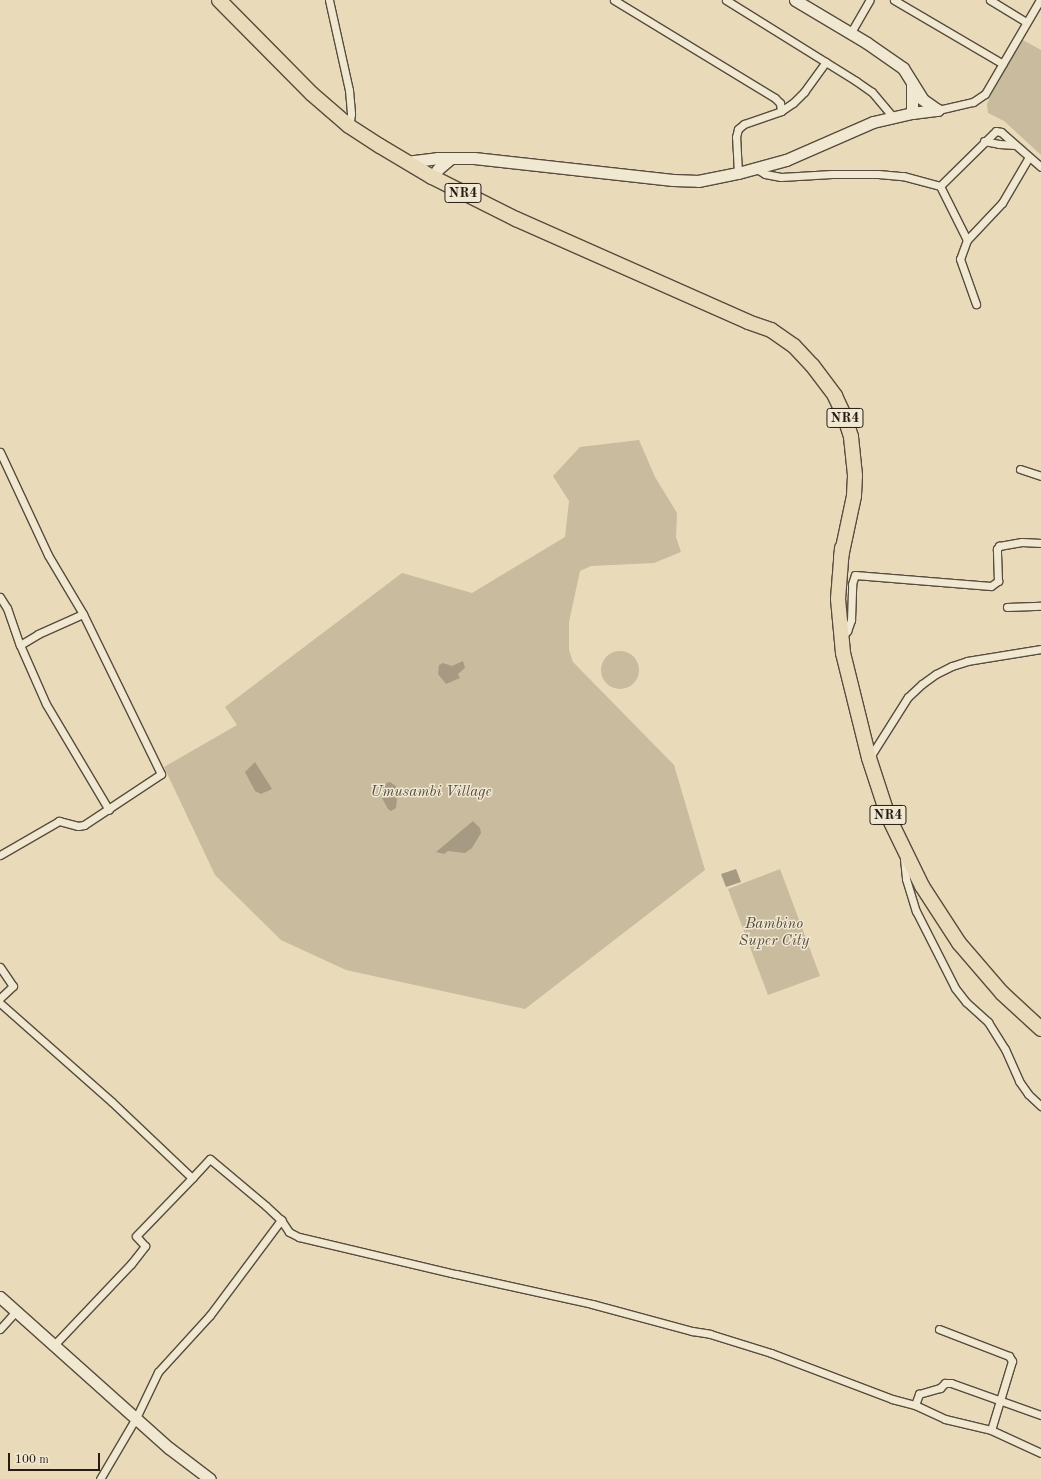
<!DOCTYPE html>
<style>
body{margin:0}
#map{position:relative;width:1041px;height:1479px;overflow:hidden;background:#e9dbba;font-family:"Old Standard TT",serif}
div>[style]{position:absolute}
.green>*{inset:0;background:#c8bb9e}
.round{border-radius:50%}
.water>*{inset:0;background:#a79a82}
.roads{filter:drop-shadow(1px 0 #574c3e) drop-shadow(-1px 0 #574c3e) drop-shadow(0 1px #574c3e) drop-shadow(0 -1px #574c3e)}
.street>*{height:7px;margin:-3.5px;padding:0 3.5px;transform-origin:3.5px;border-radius:3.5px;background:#f1e8d2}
.secondary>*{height:11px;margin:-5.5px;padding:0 5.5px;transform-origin:5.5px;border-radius:5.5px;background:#f1e8d2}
.highway>*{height:14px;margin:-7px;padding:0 7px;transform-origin:7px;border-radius:7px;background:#e9dbba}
span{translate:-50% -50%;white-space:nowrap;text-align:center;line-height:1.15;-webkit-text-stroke:3px #f1e8d2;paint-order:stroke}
.shield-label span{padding:1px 3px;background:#f1e8d2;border:1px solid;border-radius:3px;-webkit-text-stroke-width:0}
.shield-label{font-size:14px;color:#261c15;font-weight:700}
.park-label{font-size:15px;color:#574c3e;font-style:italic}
.scale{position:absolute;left:8px;top:1453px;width:92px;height:18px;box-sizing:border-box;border:2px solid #261c15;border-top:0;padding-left:5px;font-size:12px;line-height:14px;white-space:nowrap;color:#261c15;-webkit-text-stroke:3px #f1e8d2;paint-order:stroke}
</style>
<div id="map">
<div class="green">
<div style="clip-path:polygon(1023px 40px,1041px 50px,1041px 155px,1004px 121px,988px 113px,987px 104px,995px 85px,1018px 42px)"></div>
<div style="clip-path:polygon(639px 440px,655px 477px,677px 513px,676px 537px,681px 552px,654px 563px,591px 566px,580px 571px,569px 622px,569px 650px,573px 662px,674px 765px,705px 870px,525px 1009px,346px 970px,281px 940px,215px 875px,164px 767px,237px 725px,225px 707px,402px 573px,472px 593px,565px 537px,569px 501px,553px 476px,580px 447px)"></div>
<div class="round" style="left:601px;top:651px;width:38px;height:38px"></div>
<div style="clip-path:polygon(780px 869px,820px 976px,768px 995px,728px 889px)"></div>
</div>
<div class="water">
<div style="clip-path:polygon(463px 661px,465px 668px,458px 674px,460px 678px,446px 684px,438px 674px,439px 665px,443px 663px,452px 666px)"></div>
<div style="clip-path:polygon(255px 762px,272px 789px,261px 794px,255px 791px,245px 772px)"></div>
<div style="clip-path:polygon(390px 782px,396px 786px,396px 790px,391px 793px,397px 799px,396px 808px,391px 811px,388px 809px,382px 798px,382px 788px,384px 784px)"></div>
<div style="clip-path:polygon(473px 821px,480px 828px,481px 833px,472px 848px,465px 853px,448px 851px,444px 854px,436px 852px)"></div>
<div style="clip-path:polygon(736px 869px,741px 882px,726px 887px,721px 874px)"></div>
</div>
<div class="roads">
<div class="street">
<div style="left:329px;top:0;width:92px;rotate:77.5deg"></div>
<div style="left:349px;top:90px;width:24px;rotate:85deg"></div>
<div style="left:351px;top:114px;width:12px;rotate:99deg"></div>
<div style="left:614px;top:0;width:188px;rotate:31.3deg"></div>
<div style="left:775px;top:98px;width:7px;rotate:45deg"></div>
<div style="left:780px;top:103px;width:8px;rotate:83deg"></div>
<div style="left:726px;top:0;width:153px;rotate:31.9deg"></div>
<div style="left:856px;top:81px;width:19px;rotate:35deg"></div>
<div style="left:872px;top:92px;width:33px;rotate:50deg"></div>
<div style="left:894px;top:0;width:126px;rotate:30.4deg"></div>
<div style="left:990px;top:0;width:42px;rotate:31.4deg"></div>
<div style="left:850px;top:34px;width:39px;rotate:-60deg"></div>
<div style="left:938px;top:110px;width:36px;rotate:-13deg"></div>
<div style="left:973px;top:102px;width:14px;rotate:-34deg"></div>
<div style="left:985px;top:94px;width:109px;rotate:-59.7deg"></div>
<div style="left:984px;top:141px;width:15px;rotate:11deg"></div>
<div style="left:999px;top:144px;width:16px;rotate:4deg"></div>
<div style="left:757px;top:169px;width:9px;rotate:32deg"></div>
<div style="left:765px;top:174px;width:16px;rotate:11deg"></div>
<div style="left:781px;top:177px;width:51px;rotate:-3.4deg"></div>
<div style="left:832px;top:174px;width:46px"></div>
<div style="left:878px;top:174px;width:25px;rotate:5deg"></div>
<div style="left:903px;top:176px;width:38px;rotate:15deg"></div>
<div style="left:940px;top:186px;width:60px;rotate:63.4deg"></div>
<div style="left:967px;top:240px;width:20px;rotate:110deg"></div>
<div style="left:960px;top:259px;width:48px;rotate:70.4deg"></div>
<div style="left:738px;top:173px;width:36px;rotate:-93deg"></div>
<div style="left:736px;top:137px;width:8px;rotate:-76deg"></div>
<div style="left:738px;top:129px;width:8px;rotate:-40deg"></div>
<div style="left:744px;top:124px;width:39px;rotate:-19deg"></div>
<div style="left:781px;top:111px;width:14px;rotate:-34deg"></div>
<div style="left:793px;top:103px;width:16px;rotate:-45deg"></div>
<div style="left:804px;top:92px;width:37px;rotate:-54deg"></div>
<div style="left:940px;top:186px;width:78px;rotate:-44.5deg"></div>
<div style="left:996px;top:131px;width:5px;rotate:11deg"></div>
<div style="left:1001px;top:132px;width:53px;rotate:41.2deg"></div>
<div style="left:967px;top:240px;width:51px;rotate:-46.6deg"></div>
<div style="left:1002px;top:203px;width:53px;rotate:-59.6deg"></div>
<div style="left:0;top:452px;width:114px;rotate:65deg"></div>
<div style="left:48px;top:555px;width:69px;rotate:59.3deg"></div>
<div style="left:83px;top:614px;width:178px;rotate:64deg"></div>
<div style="left:161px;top:774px;width:92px;rotate:146.5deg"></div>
<div style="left:84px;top:825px;width:6px;rotate:171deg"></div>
<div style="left:78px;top:826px;width:20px;rotate:-165deg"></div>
<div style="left:59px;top:821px;width:68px;rotate:150deg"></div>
<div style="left:1020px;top:469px;width:22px;rotate:18deg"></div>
<div style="left:0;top:597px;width:13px;rotate:58deg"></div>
<div style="left:7px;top:608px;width:39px;rotate:71deg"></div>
<div style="left:20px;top:645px;width:64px;rotate:66.2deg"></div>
<div style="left:46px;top:704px;width:123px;rotate:59.3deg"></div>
<div style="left:1007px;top:607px;width:34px;rotate:-2deg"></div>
<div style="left:843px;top:635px;width:6px;rotate:-45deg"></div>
<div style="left:847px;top:631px;width:12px;rotate:-70deg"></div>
<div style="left:851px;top:620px;width:36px;rotate:-88deg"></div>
<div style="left:852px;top:584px;width:9px;rotate:-72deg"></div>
<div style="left:855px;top:575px;width:136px;rotate:4.6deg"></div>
<div style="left:991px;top:586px;width:9px;rotate:-36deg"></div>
<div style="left:998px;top:581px;width:32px;rotate:-92deg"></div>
<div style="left:997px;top:549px;width:4px;rotate:-56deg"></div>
<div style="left:999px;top:546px;width:23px;rotate:-10deg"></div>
<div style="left:1022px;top:542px;width:19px;rotate:3deg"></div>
<div style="left:20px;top:645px;width:21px;rotate:-31deg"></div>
<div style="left:38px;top:634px;width:49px;rotate:-24deg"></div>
<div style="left:870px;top:757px;width:71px;rotate:-57.7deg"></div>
<div style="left:908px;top:697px;width:19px;rotate:-43deg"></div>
<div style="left:922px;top:684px;width:17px;rotate:-36deg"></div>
<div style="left:936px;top:674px;width:18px;rotate:-27deg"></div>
<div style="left:952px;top:666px;width:16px;rotate:-18deg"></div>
<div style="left:967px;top:661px;width:75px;rotate:-9.2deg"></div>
<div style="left:904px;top:859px;width:20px;rotate:84deg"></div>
<div style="left:906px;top:879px;width:34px;rotate:73deg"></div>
<div style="left:916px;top:911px;width:86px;rotate:63.1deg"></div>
<div style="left:955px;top:988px;width:18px;rotate:52deg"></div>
<div style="left:966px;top:1002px;width:30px;rotate:42deg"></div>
<div style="left:988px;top:1022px;width:32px;rotate:58deg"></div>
<div style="left:1005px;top:1049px;width:35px;rotate:66deg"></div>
<div style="left:1019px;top:1081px;width:16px;rotate:55deg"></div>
<div style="left:1028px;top:1094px;width:18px;rotate:43deg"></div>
<div style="left:0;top:967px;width:23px;rotate:56deg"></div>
<div style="left:13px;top:986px;width:18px;rotate:137deg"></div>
<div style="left:0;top:1003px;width:149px;rotate:41.5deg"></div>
<div style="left:112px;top:1102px;width:110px;rotate:43.5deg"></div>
<div style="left:192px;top:1178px;width:26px;rotate:-47deg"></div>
<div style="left:210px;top:1159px;width:73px;rotate:40deg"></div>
<div style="left:266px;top:1206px;width:21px;rotate:43deg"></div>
<div style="left:281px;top:1220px;width:14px;rotate:56deg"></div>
<div style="left:289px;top:1232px;width:11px;rotate:27deg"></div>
<div style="left:299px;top:1237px;width:161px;rotate:13.3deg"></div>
<div style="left:456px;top:1274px;width:139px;rotate:12.4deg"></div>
<div style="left:592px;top:1304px;width:104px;rotate:15.1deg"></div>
<div style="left:692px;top:1331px;width:18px;rotate:9deg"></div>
<div style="left:710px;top:1334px;width:64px;rotate:17.3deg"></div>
<div style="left:771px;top:1353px;width:129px;rotate:20.8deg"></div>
<div style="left:892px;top:1399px;width:24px;rotate:15deg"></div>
<div style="left:915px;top:1405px;width:33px;rotate:25deg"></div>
<div style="left:945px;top:1419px;width:47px;rotate:13.4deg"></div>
<div style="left:991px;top:1430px;width:55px;rotate:24.7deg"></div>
<div style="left:0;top:1329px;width:24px;rotate:-48deg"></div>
<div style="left:939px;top:1329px;width:75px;rotate:21.1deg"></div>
<div style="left:1009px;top:1356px;width:6px;rotate:59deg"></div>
<div style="left:1012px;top:1361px;width:72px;rotate:106.9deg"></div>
<div style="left:54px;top:1345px;width:112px;rotate:-46.5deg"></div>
<div style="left:131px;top:1264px;width:23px;rotate:-52deg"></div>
<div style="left:145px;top:1246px;width:13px;rotate:-132deg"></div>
<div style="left:136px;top:1236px;width:81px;rotate:-46deg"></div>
<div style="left:915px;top:1405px;width:12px;rotate:-70deg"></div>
<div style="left:919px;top:1394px;width:22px;rotate:-16deg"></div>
<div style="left:940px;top:1388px;width:7px;rotate:-45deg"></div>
<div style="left:945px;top:1383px;width:6px"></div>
<div style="left:951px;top:1383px;width:96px;rotate:19.6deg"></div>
<div style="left:100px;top:1479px;width:71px;rotate:-59.5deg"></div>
<div style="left:136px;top:1418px;width:51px;rotate:-64.4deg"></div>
<div style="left:158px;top:1372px;width:77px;rotate:-47.6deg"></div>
<div style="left:210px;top:1315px;width:119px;rotate:-53.2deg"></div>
</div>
<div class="secondary">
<div style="left:795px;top:0;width:84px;rotate:30.8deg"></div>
<div style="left:867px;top:43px;width:44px;rotate:34.8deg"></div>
<div style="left:903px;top:68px;width:36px;rotate:58deg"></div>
<div style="left:922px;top:99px;width:19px;rotate:35deg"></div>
<div style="left:912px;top:113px;width:30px;rotate:-90deg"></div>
<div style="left:406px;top:162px;width:31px;rotate:-7deg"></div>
<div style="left:437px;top:158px;width:37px"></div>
<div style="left:474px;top:158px;width:200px;rotate:6.3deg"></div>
<div style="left:673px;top:180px;width:25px;rotate:2deg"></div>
<div style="left:698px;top:181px;width:41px;rotate:-11.3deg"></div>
<div style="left:738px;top:173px;width:50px;rotate:-15.2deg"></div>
<div style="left:786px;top:160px;width:95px;rotate:-23.6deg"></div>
<div style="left:873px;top:122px;width:40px;rotate:-13deg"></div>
<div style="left:912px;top:113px;width:26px;rotate:-7deg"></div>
<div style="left:432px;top:177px;width:10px;rotate:-53deg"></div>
<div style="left:438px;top:169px;width:17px;rotate:-40deg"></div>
<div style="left:0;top:1297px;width:227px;rotate:41.8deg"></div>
<div style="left:169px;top:1448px;width:51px;rotate:37.1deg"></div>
</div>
<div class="highway">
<div style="left:219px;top:0;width:132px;rotate:45.3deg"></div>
<div style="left:312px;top:94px;width:49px;rotate:40.9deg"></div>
<div style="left:349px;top:126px;width:37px;rotate:33deg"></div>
<div style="left:380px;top:146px;width:61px;rotate:30.8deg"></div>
<div style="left:432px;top:177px;width:94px;rotate:26.6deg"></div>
<div style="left:516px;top:219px;width:254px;rotate:23.9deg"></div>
<div style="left:748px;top:322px;width:24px;rotate:19deg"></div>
<div style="left:771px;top:330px;width:28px;rotate:35deg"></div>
<div style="left:794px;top:346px;width:26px;rotate:47deg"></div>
<div style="left:812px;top:365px;width:39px;rotate:53deg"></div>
<div style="left:835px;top:396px;width:21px;rotate:65deg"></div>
<div style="left:844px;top:415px;width:23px;rotate:72deg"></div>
<div style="left:851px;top:437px;width:39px;rotate:84deg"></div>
<div style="left:855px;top:476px;width:20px;rotate:93deg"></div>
<div style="left:854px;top:496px;width:62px;rotate:102deg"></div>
<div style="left:842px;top:548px;width:51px;rotate:94.5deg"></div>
<div style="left:838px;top:599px;width:54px;rotate:84.7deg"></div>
<div style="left:843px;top:653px;width:108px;rotate:76.1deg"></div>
<div style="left:869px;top:758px;width:61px;rotate:71.9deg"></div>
<div style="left:888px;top:816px;width:78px;rotate:64.1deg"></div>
<div style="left:922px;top:886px;width:68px;rotate:57deg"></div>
<div style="left:959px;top:943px;width:66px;rotate:49.3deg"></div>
<div style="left:1002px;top:993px;width:53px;rotate:42.7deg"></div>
</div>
</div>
<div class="shield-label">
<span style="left:463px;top:193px">NR4</span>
<span style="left:845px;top:418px">NR4</span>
<span style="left:888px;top:815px">NR4</span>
</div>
<div class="park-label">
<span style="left:431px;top:793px">Umusambi Village</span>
<span style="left:774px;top:933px">Bambino<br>Super City</span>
</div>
<div class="scale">100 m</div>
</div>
